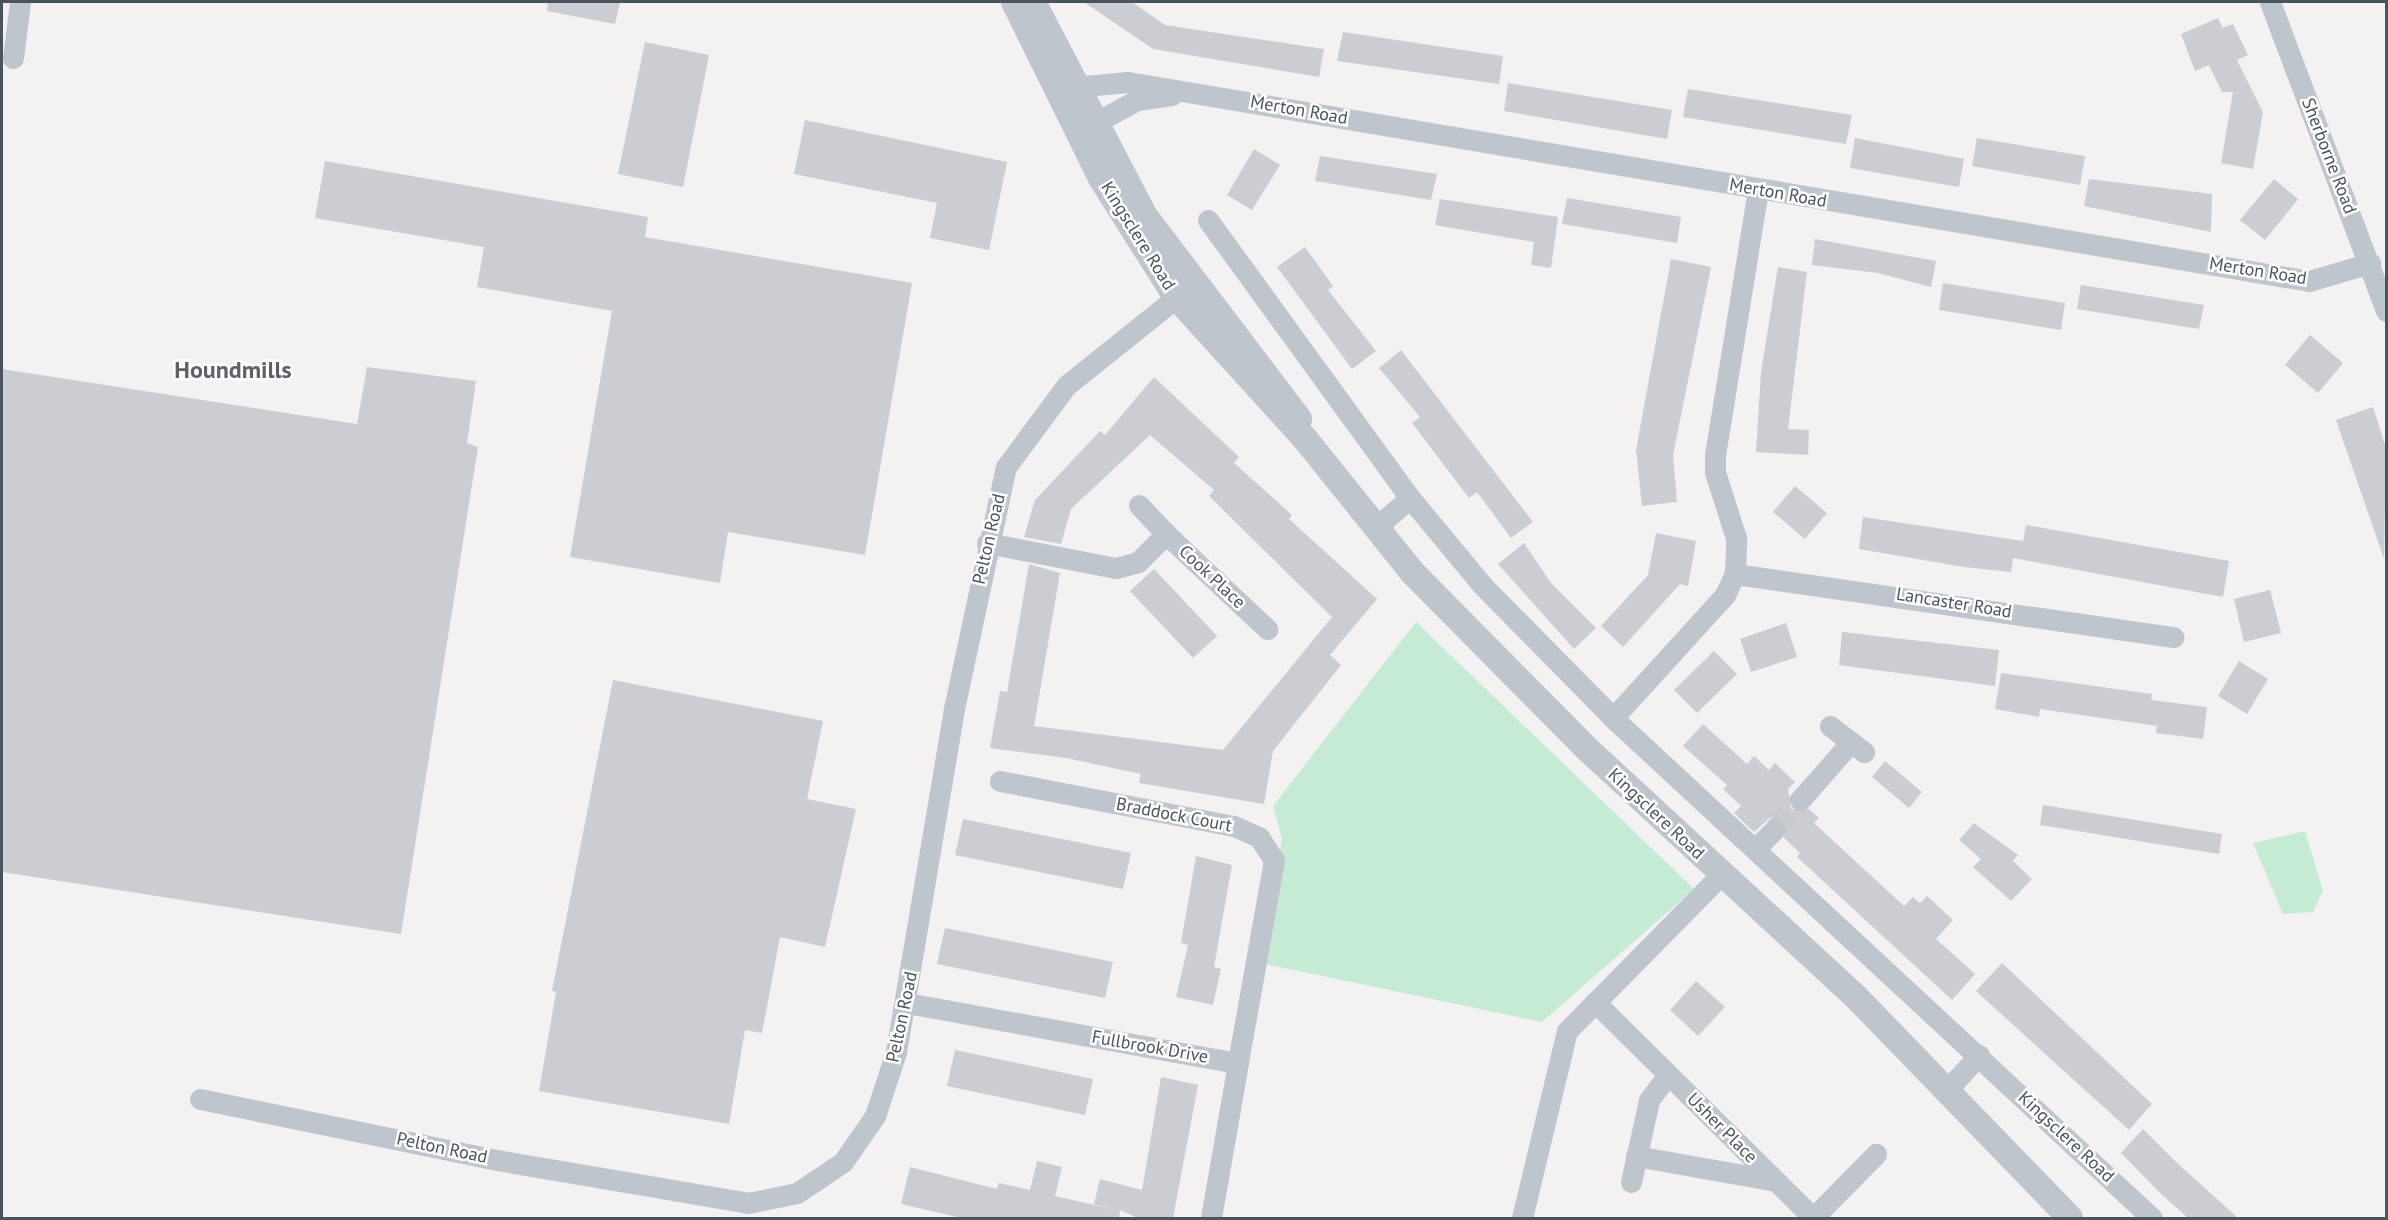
<!DOCTYPE html>
<style>
body{margin:0}
#map{position:relative;width:2388px;height:1220px;overflow:hidden;background:#f3f1f1;font-family:"PT Sans",sans-serif}
div>[style]{position:absolute}
.green>*{inset:0;background:#c5ebd4}
.building>*{inset:0;background:#cbcdd3}
.minor-tunnel>*{height:21px;margin-top:-10.5px;transform-origin:0;background:repeating-linear-gradient(90deg,#c9cacc 0 21px,transparent 0 31px)}
.minor>*{height:21px;margin:-10.5px;padding:0 10.5px;transform-origin:10.5px;border-radius:10.5px;background:#bec5cc}
.tertiary>*{height:26px;margin:-13px;padding:0 13px;transform-origin:13px;border-radius:13px;background:#bec5cc}
span{translate:-50% -50%;white-space:nowrap;text-align:center;line-height:1.15;-webkit-text-stroke:5px #fff;paint-order:stroke}
.street-label{font-size:18px;color:#4b545c}
.district-label{font-size:24px;color:#5e6165;font-weight:700}
.frame{position:absolute;inset:0;border:3px solid #4b545c;pointer-events:none}
</style>
<div id="map">
<div class="green">
<div style="clip-path:polygon(1416px 622px,1694px 889px,1542px 1022px,1260px 963px,1282px 839px,1273px 806px)"></div>
<div style="clip-path:polygon(2305px 831px,2323px 891px,2313px 912px,2283px 914px,2253px 843px)"></div>
</div>
<div class="building">
<div style="clip-path:polygon(548px 2px,620px 2px,615px 24px,547px 11px)"></div>
<div style="clip-path:polygon(1084px 2px,1132px 2px,1165px 25px,1324px 49px,1319px 77px,1153px 49px)"></div>
<div style="clip-path:polygon(2218px 18px,2223px 28px,2233px 24px,2248px 55px,2237px 60px,2263px 112px,2253px 169px,2221px 163px,2233px 92px,2222px 92px,2209px 65px,2195px 71px,2181px 34px)"></div>
<div style="clip-path:polygon(1343px 32px,1503px 56px,1499px 84px,1337px 61px)"></div>
<div style="clip-path:polygon(645px 42px,709px 55px,683px 187px,618px 174px)"></div>
<div style="clip-path:polygon(1508px 83px,1672px 110px,1667px 139px,1504px 111px)"></div>
<div style="clip-path:polygon(1688px 89px,1852px 115px,1846px 144px,1683px 117px)"></div>
<div style="clip-path:polygon(805px 120px,1007px 162px,989px 250px,930px 238px,937px 203px,794px 174px)"></div>
<div style="clip-path:polygon(1855px 138px,1964px 159px,1959px 187px,1850px 168px)"></div>
<div style="clip-path:polygon(1977px 138px,2085px 156px,2080px 185px,1972px 166px)"></div>
<div style="clip-path:polygon(1254px 149px,1280px 165px,1252px 210px,1227px 195px)"></div>
<div style="clip-path:polygon(1320px 156px,1437px 174px,1431px 200px,1315px 181px)"></div>
<div style="clip-path:polygon(325px 161px,648px 217px,645px 237px,912px 283px,865px 555px,728px 532px,720px 583px,570px 557px,612px 311px,477px 287px,484px 247px,315px 218px)"></div>
<div style="clip-path:polygon(2089px 179px,2212px 194px,2211px 232px,2084px 206px)"></div>
<div style="clip-path:polygon(2274px 179px,2298px 199px,2265px 240px,2240px 220px)"></div>
<div style="clip-path:polygon(1567px 198px,1681px 217px,1677px 243px,1562px 224px)"></div>
<div style="clip-path:polygon(1440px 199px,1558px 217px,1551px 268px,1531px 265px,1534px 242px,1435px 225px)"></div>
<div style="clip-path:polygon(1815px 239px,1936px 261px,1931px 287px,1878px 273px,1812px 265px)"></div>
<div style="clip-path:polygon(1305px 247px,1333px 286px,1328px 290px,1376px 351px,1352px 369px,1277px 267px)"></div>
<div style="clip-path:polygon(1671px 259px,1711px 267px,1673px 455px,1677px 502px,1642px 506px,1636px 450px)"></div>
<div style="clip-path:polygon(1778px 267px,1807px 272px,1788px 429px,1809px 430px,1808px 455px,1756px 452px,1761px 372px)"></div>
<div style="clip-path:polygon(1943px 283px,2065px 303px,2061px 330px,1939px 310px)"></div>
<div style="clip-path:polygon(2081px 285px,2204px 305px,2199px 329px,2077px 309px)"></div>
<div style="clip-path:polygon(2310px 335px,2343px 363px,2318px 393px,2285px 365px)"></div>
<div style="clip-path:polygon(1401px 350px,1533px 522px,1511px 538px,1477px 492px,1469px 498px,1412px 423px,1420px 417px,1379px 368px)"></div>
<div style="clip-path:polygon(367px 367px,476px 381px,467px 443px,478px 447px,401px 934px,2px 872px,2px 369px,357px 424px)"></div>
<div style="clip-path:polygon(1154px 377px,1239px 457px,1234px 463px,1292px 515px,1289px 519px,1377px 599px,1330px 655px,1341px 665px,1273px 751px,1264px 804px,1139px 783px,1141px 774px,1066px 758px,990px 748px,1000px 691px,1007px 692px,1029px 564px,1060px 573px,1034px 726px,1223px 750px,1332px 617px,1209px 496px,1214px 490px,1150px 435px,1071px 509px,1061px 544px,1024px 537px,1035px 500px,1100px 431px,1105px 435px)"></div>
<div style="clip-path:polygon(2373px 407px,2386px 448px,2384px 559px,2336px 420px)"></div>
<div style="clip-path:polygon(1795px 486px,1827px 513px,1805px 539px,1773px 512px)"></div>
<div style="clip-path:polygon(1863px 517px,2023px 541px,2026px 525px,2229px 561px,2223px 597px,2013px 558px,2011px 572px,1964px 567px,1859px 549px)"></div>
<div style="clip-path:polygon(1656px 533px,1696px 541px,1688px 586px,1680px 584px,1623px 647px,1601px 626px,1648px 575px)"></div>
<div style="clip-path:polygon(1524px 543px,1551px 583px,1596px 628px,1574px 649px,1498px 564px)"></div>
<div style="clip-path:polygon(1154px 569px,1217px 636px,1193px 658px,1130px 591px)"></div>
<div style="clip-path:polygon(2270px 590px,2281px 633px,2244px 642px,2234px 599px)"></div>
<div style="clip-path:polygon(1786px 623px,1797px 657px,1751px 672px,1740px 639px)"></div>
<div style="clip-path:polygon(1842px 632px,1999px 650px,1995px 686px,1839px 665px)"></div>
<div style="clip-path:polygon(1714px 651px,1737px 674px,1697px 713px,1674px 690px)"></div>
<div style="clip-path:polygon(2239px 661px,2268px 679px,2247px 714px,2218px 696px)"></div>
<div style="clip-path:polygon(2001px 673px,2152px 694px,2151px 700px,2207px 707px,2203px 739px,2156px 733px,2157px 726px,2040px 709px,2039px 717px,1995px 709px)"></div>
<div style="clip-path:polygon(613px 680px,823px 721px,807px 799px,856px 809px,825px 947px,780px 937px,762px 1033px,745px 1030px,729px 1124px,539px 1091px,556px 992px,552px 991px)"></div>
<div style="clip-path:polygon(1703px 724px,1747px 764px,1754px 756px,1769px 770px,1775px 763px,1795px 782px,1788px 789px,1791px 809px,1809px 809px,1819px 818px,1814px 823px,1904px 906px,1913px 897px,1920px 903px,1927px 896px,1953px 920px,1936px 939px,1975px 974px,1952px 1000px,1797px 857px,1800px 853px,1784px 838px,1784px 820px,1771px 817px,1754px 832px,1734px 813px,1741px 806px,1723px 789px,1727px 785px,1683px 746px)"></div>
<div style="clip-path:polygon(1885px 761px,1922px 792px,1909px 808px,1872px 777px)"></div>
<div style="clip-path:polygon(2043px 805px,2222px 834px,2219px 854px,2040px 825px)"></div>
<div style="clip-path:polygon(963px 819px,1131px 853px,1123px 889px,955px 855px)"></div>
<div style="clip-path:polygon(1974px 823px,2018px 855px,2013px 861px,2032px 879px,2011px 901px,1973px 867px,1981px 859px,1959px 840px)"></div>
<div style="clip-path:polygon(1196px 856px,1232px 865px,1214px 967px,1221px 969px,1213px 1005px,1176px 997px,1188px 945px,1181px 943px)"></div>
<div style="clip-path:polygon(945px 928px,1113px 962px,1105px 998px,937px 964px)"></div>
<div style="clip-path:polygon(2002px 963px,2152px 1104px,2129px 1130px,1976px 991px)"></div>
<div style="clip-path:polygon(1696px 981px,1725px 1007px,1698px 1036px,1670px 1010px)"></div>
<div style="clip-path:polygon(955px 1050px,1093px 1079px,1085px 1115px,947px 1086px)"></div>
<div style="clip-path:polygon(1161px 1077px,1198px 1085px,1173px 1218px,1138px 1218px,1120px 1210px,1119px 1218px,961px 1218px,901px 1204px,910px 1167px,997px 1189px,999px 1183px,1030px 1190px,1037px 1161px,1062px 1167px,1055px 1196px,1117px 1210px,1094px 1204px,1100px 1179px,1142px 1190px)"></div>
<div style="clip-path:polygon(2143px 1129px,2177px 1163px,2238px 1218px,2188px 1218px,2161px 1194px,2121px 1153px)"></div>
</div>
<div class="minor-tunnel">
<div style="left:1775px;top:829px;width:38px;rotate:-49deg"></div>
</div>
<div class="minor">
<div style="left:2270px;top:2px;width:330px;rotate:69.4deg"></div>
<div style="left:13px;top:58px;width:56px;rotate:-82.9deg"></div>
<div style="left:1063px;top:88px;width:65px;rotate:-5.3deg"></div>
<div style="left:1128px;top:82px;width:1198px;rotate:9.56deg"></div>
<div style="left:2309px;top:281px;width:64px;rotate:-16.4deg"></div>
<div style="left:1082px;top:130px;width:63px;rotate:-28.6deg"></div>
<div style="left:1137px;top:100px;width:35px;rotate:-8deg"></div>
<div style="left:1208px;top:220px;width:344px;rotate:54deg"></div>
<div style="left:1410px;top:498px;width:114px;rotate:50.3deg"></div>
<div style="left:1483px;top:586px;width:185px;rotate:45.4deg"></div>
<div style="left:1613px;top:718px;width:735px;rotate:42.85deg"></div>
<div style="left:1139px;top:505px;width:40px;rotate:47deg"></div>
<div style="left:1375px;top:528px;width:46px;rotate:-40.6deg"></div>
<div style="left:987px;top:543px;width:131px;rotate:11deg"></div>
<div style="left:1116px;top:568px;width:23px;rotate:-15deg"></div>
<div style="left:1138px;top:562px;width:40px;rotate:-45deg"></div>
<div style="left:1166px;top:534px;width:139px;rotate:43.2deg"></div>
<div style="left:1735px;top:574px;width:443px;rotate:8.2deg"></div>
<div style="left:1613px;top:718px;width:166px;rotate:-47.7deg"></div>
<div style="left:1725px;top:595px;width:23px;rotate:-65deg"></div>
<div style="left:1735px;top:574px;width:36px;rotate:-88deg"></div>
<div style="left:1736px;top:538px;width:69px;rotate:-107.7deg"></div>
<div style="left:1715px;top:472px;width:17px;rotate:-90deg"></div>
<div style="left:1715px;top:455px;width:269px;rotate:-80.8deg"></div>
<div style="left:1830px;top:726px;width:43px;rotate:37.4deg"></div>
<div style="left:1000px;top:781px;width:238px;rotate:10.9deg"></div>
<div style="left:1234px;top:826px;width:27px;rotate:24deg"></div>
<div style="left:1259px;top:837px;width:27px;rotate:57deg"></div>
<div style="left:1274px;top:860px;width:206px;rotate:100.1deg"></div>
<div style="left:1800px;top:800px;width:77px;rotate:-48.7deg"></div>
<div style="left:1757px;top:847px;width:25px;rotate:-45deg"></div>
<div style="left:1595px;top:1002px;width:307px;rotate:44.7deg"></div>
<div style="left:1813px;top:1218px;width:90px;rotate:-45.5deg"></div>
<div style="left:907px;top:1003px;width:336px;rotate:10.3deg"></div>
<div style="left:1238px;top:1063px;width:157px;rotate:99.9deg"></div>
<div style="left:1948px;top:1089px;width:46px;rotate:-47.6deg"></div>
<div style="left:200px;top:1099px;width:303px;rotate:11.6deg"></div>
<div style="left:497px;top:1160px;width:255px;rotate:9.7deg"></div>
<div style="left:748px;top:1203px;width:50px;rotate:-11.5deg"></div>
<div style="left:797px;top:1193px;width:55px;rotate:-34deg"></div>
<div style="left:843px;top:1162px;width:56px;rotate:-55.2deg"></div>
<div style="left:875px;top:1116px;width:67px;rotate:-71.8deg"></div>
<div style="left:896px;top:1052px;width:353px;rotate:-80.4deg"></div>
<div style="left:955px;top:704px;width:242px;rotate:-77.9deg"></div>
<div style="left:1006px;top:467px;width:102px;rotate:-53.4deg"></div>
<div style="left:1067px;top:385px;width:154px;rotate:-38.7deg"></div>
<div style="left:1636px;top:1156px;width:142px;rotate:10.1deg"></div>
<div style="left:1631px;top:1182px;width:84px;rotate:-77.6deg"></div>
<div style="left:1649px;top:1100px;width:31px;rotate:-53deg"></div>
<div style="left:1522px;top:1218px;width:192px;rotate:-76.5deg"></div>
<div style="left:1567px;top:1031px;width:221px;rotate:-45.4deg"></div>
</div>
<div class="tertiary">
<div style="left:1014px;top:2px;width:199px;rotate:63.7deg"></div>
<div style="left:1102px;top:180px;width:138px;rotate:57.7deg"></div>
<div style="left:1176px;top:297px;width:193px;rotate:47.7deg"></div>
<div style="left:1306px;top:440px;width:171px;rotate:51.2deg"></div>
<div style="left:1413px;top:573px;width:243px;rotate:45.3deg"></div>
<div style="left:1584px;top:746px;width:372px;rotate:42.7deg"></div>
<div style="left:1857px;top:998px;width:306px;rotate:45.9deg"></div>
<div style="left:1033px;top:2px;width:242px;rotate:62.4deg"></div>
<div style="left:1145px;top:216px;width:255px;rotate:52.8deg"></div>
</div>
<div class="street-label">
<span style="left:1299px;top:110px;rotate:10deg">Merton Road</span>
<span style="left:2329px;top:156px;rotate:69deg">Sherborne Road</span>
<span style="left:1778px;top:193px;rotate:10deg">Merton Road</span>
<span style="left:1138px;top:236px;rotate:58deg">Kingsclere Road</span>
<span style="left:2258px;top:271px;rotate:9deg">Merton Road</span>
<span style="left:989px;top:539px;rotate:-77deg">Pelton Road</span>
<span style="left:1212px;top:577px;rotate:43deg">Cook Place</span>
<span style="left:1954px;top:603px;rotate:9deg">Lancaster Road</span>
<span style="left:1656px;top:814px;rotate:43deg">Kingsclere Road</span>
<span style="left:1174px;top:815px;rotate:11deg">Braddock Court</span>
<span style="left:902px;top:1017px;rotate:-78deg">Pelton Road</span>
<span style="left:1150px;top:1047px;rotate:10deg">Fullbrook Drive</span>
<span style="left:1722px;top:1128px;rotate:45deg">Usher Place</span>
<span style="left:2066px;top:1137px;rotate:43deg">Kingsclere Road</span>
<span style="left:442px;top:1148px;rotate:12deg">Pelton Road</span>
</div>
<div class="district-label">
<span style="left:233px;top:370px">Houndmills</span>
</div>
<div class="frame"></div>
</div>
